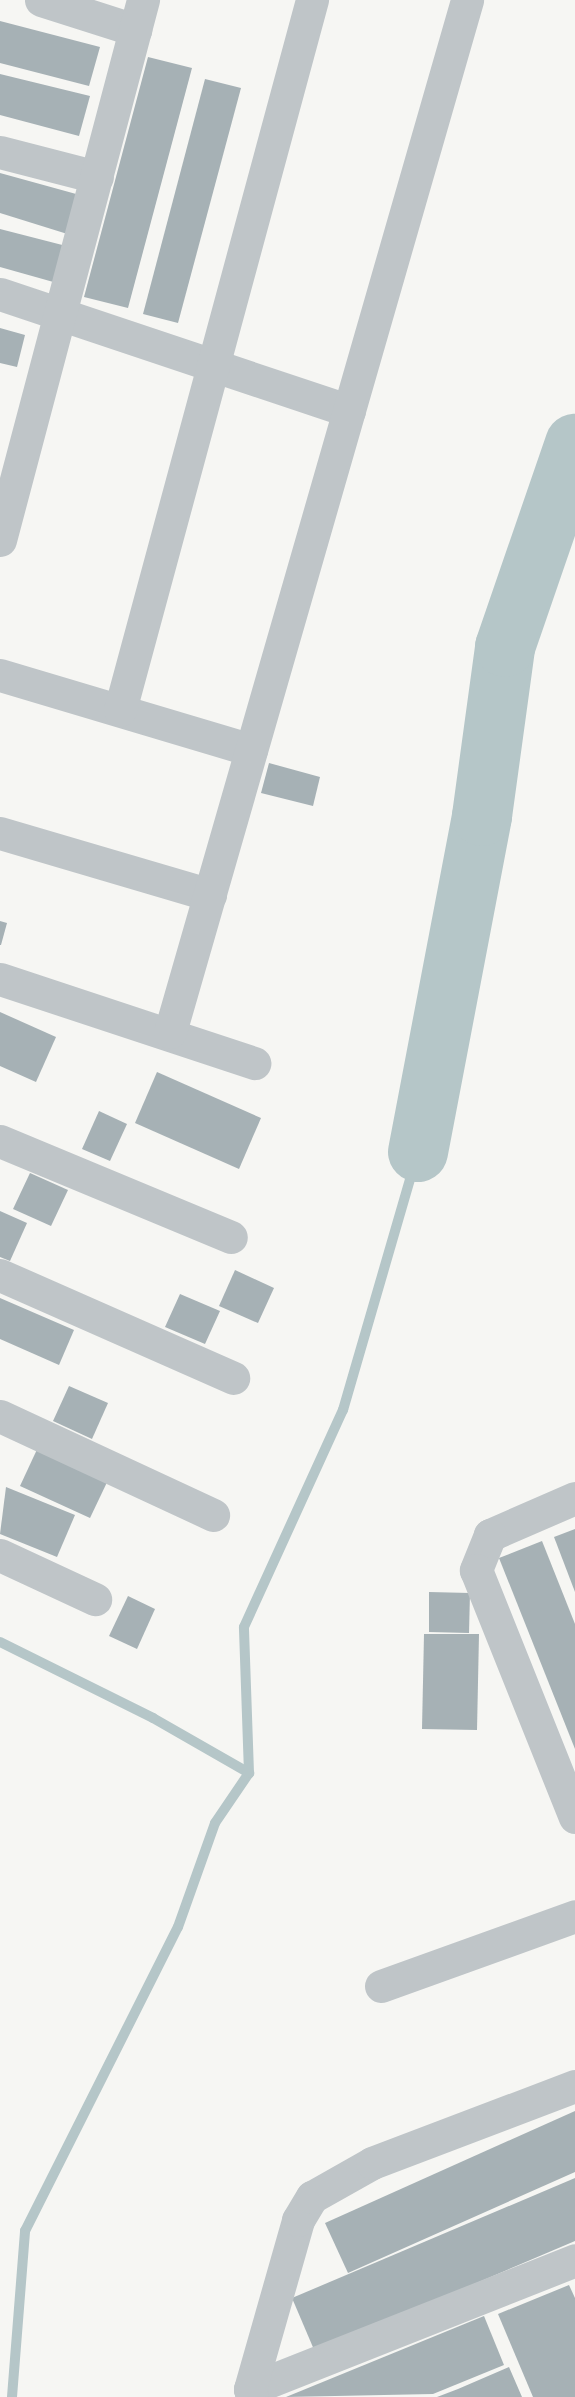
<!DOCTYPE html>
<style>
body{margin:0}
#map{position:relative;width:575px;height:2397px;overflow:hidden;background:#f6f6f3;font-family:"Titillium Web",sans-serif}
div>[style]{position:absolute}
.stream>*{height:10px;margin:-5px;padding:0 5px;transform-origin:5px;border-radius:5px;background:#b5c6c8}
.river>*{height:60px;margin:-30px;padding:0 30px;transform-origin:30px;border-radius:30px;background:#b5c6c8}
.building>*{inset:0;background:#a6b1b5}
.minor>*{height:33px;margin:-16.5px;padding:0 16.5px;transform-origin:16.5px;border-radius:16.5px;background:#bfc5c8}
span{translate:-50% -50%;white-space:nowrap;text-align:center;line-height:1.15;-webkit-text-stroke:6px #fff;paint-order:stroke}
</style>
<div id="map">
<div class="stream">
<div style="left:0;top:1642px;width:171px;rotate:26.4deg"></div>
<div style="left:153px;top:1718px;width:111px;rotate:29.8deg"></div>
<div style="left:12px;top:2397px;width:167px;rotate:-85.5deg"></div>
<div style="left:25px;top:2231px;width:340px;rotate:-63.3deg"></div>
<div style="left:178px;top:1927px;width:110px;rotate:-70.4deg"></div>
<div style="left:215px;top:1823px;width:60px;rotate:-55.8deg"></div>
<div style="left:249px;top:1773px;width:146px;rotate:-92deg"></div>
<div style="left:244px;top:1627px;width:239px;rotate:-65.5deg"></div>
<div style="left:343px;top:1410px;width:269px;rotate:-73.8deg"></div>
</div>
<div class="river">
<div style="left:418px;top:1152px;width:342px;rotate:-79.2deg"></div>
<div style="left:482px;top:816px;width:171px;rotate:-82.2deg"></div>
<div style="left:505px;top:647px;width:215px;rotate:-71deg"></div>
</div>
<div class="building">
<div style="clip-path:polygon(0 21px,100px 47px,89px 86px,0 63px)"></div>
<div style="clip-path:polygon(148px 57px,192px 68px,128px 308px,84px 297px)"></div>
<div style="clip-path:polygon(0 74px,90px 96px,79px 136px,0 115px)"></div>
<div style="clip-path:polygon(205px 79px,241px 88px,178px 323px,143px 314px)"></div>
<div style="clip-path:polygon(0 173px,87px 197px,77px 237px,0 213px)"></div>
<div style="clip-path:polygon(0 229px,74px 248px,64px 285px,0 267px)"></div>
<div style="clip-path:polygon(0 328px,25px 335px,17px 367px,0 363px)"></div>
<div style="clip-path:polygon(269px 763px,320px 777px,313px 806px,261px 793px)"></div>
<div style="clip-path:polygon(0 921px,7px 923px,1px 945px,0 945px)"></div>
<div style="clip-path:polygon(0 1012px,56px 1037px,36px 1082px,0 1066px)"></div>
<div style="clip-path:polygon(157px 1072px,261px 1118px,239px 1169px,135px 1123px)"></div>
<div style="clip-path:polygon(99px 1111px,127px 1124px,110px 1161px,82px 1149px)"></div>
<div style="clip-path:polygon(30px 1173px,68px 1190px,51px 1226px,13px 1209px)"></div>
<div style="clip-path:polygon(0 1211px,27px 1223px,10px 1261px,0 1257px)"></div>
<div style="clip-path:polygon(235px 1270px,274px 1288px,258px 1323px,219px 1306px)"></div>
<div style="clip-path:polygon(180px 1294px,220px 1311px,205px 1344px,165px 1327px)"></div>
<div style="clip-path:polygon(0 1298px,74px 1330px,59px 1365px,0 1339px)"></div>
<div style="clip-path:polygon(69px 1386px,108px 1403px,92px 1439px,53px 1421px)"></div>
<div style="clip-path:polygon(40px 1443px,110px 1476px,90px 1518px,20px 1486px)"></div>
<div style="clip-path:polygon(6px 1487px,75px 1515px,57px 1557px,0 1534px)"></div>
<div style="clip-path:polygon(575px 1529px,575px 1592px,554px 1537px)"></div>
<div style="clip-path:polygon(542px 1541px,575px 1624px,575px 1749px,499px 1558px)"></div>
<div style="clip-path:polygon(429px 1592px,470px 1593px,469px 1633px,429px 1632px)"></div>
<div style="clip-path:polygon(128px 1596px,155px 1609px,137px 1649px,109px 1636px)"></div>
<div style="clip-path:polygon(424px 1634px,479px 1634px,477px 1730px,422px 1729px)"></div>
<div style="clip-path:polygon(575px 2111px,575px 2172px,348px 2273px,325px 2223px)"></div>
<div style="clip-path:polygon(575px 2178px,575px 2241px,315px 2352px,292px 2298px)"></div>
<div style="clip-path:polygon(569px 2285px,575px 2298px,575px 2397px,533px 2397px,498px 2314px)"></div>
<div style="clip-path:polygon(484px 2316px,504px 2365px,433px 2394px,286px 2397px)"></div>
<div style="clip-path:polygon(509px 2367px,522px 2397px,437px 2397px,458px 2389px)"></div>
</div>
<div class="minor">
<div style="left:41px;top:0;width:99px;rotate:17.7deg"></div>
<div style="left:0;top:152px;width:100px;rotate:14.5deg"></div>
<div style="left:0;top:294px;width:368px;rotate:18.5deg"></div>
<div style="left:0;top:540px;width:559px;rotate:-75.17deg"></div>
<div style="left:0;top:675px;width:262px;rotate:16.6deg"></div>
<div style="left:120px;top:710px;width:736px;rotate:-74.87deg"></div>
<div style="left:0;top:833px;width:219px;rotate:16.4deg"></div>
<div style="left:0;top:979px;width:268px;rotate:18.3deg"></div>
<div style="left:170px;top:1032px;width:1074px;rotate:-73.94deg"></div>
<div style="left:0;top:1141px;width:250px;rotate:22.6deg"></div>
<div style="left:0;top:1275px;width:255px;rotate:23.8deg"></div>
<div style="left:0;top:1416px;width:235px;rotate:24.9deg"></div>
<div style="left:575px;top:1498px;width:93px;rotate:156.5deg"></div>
<div style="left:490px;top:1535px;width:38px;rotate:112deg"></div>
<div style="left:476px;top:1570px;width:266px;rotate:68.2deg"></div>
<div style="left:0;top:1555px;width:105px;rotate:24.9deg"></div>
<div style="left:381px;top:1986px;width:206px;rotate:-19.8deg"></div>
<div style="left:250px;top:2389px;width:350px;rotate:-21.6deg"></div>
<div style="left:252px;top:2397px;width:8px;rotate:-104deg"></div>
<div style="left:250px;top:2389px;width:176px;rotate:-74.1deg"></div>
<div style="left:298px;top:2220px;width:27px;rotate:-59deg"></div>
<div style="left:312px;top:2197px;width:69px;rotate:-29.5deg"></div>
<div style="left:372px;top:2163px;width:217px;rotate:-20.8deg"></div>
</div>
</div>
